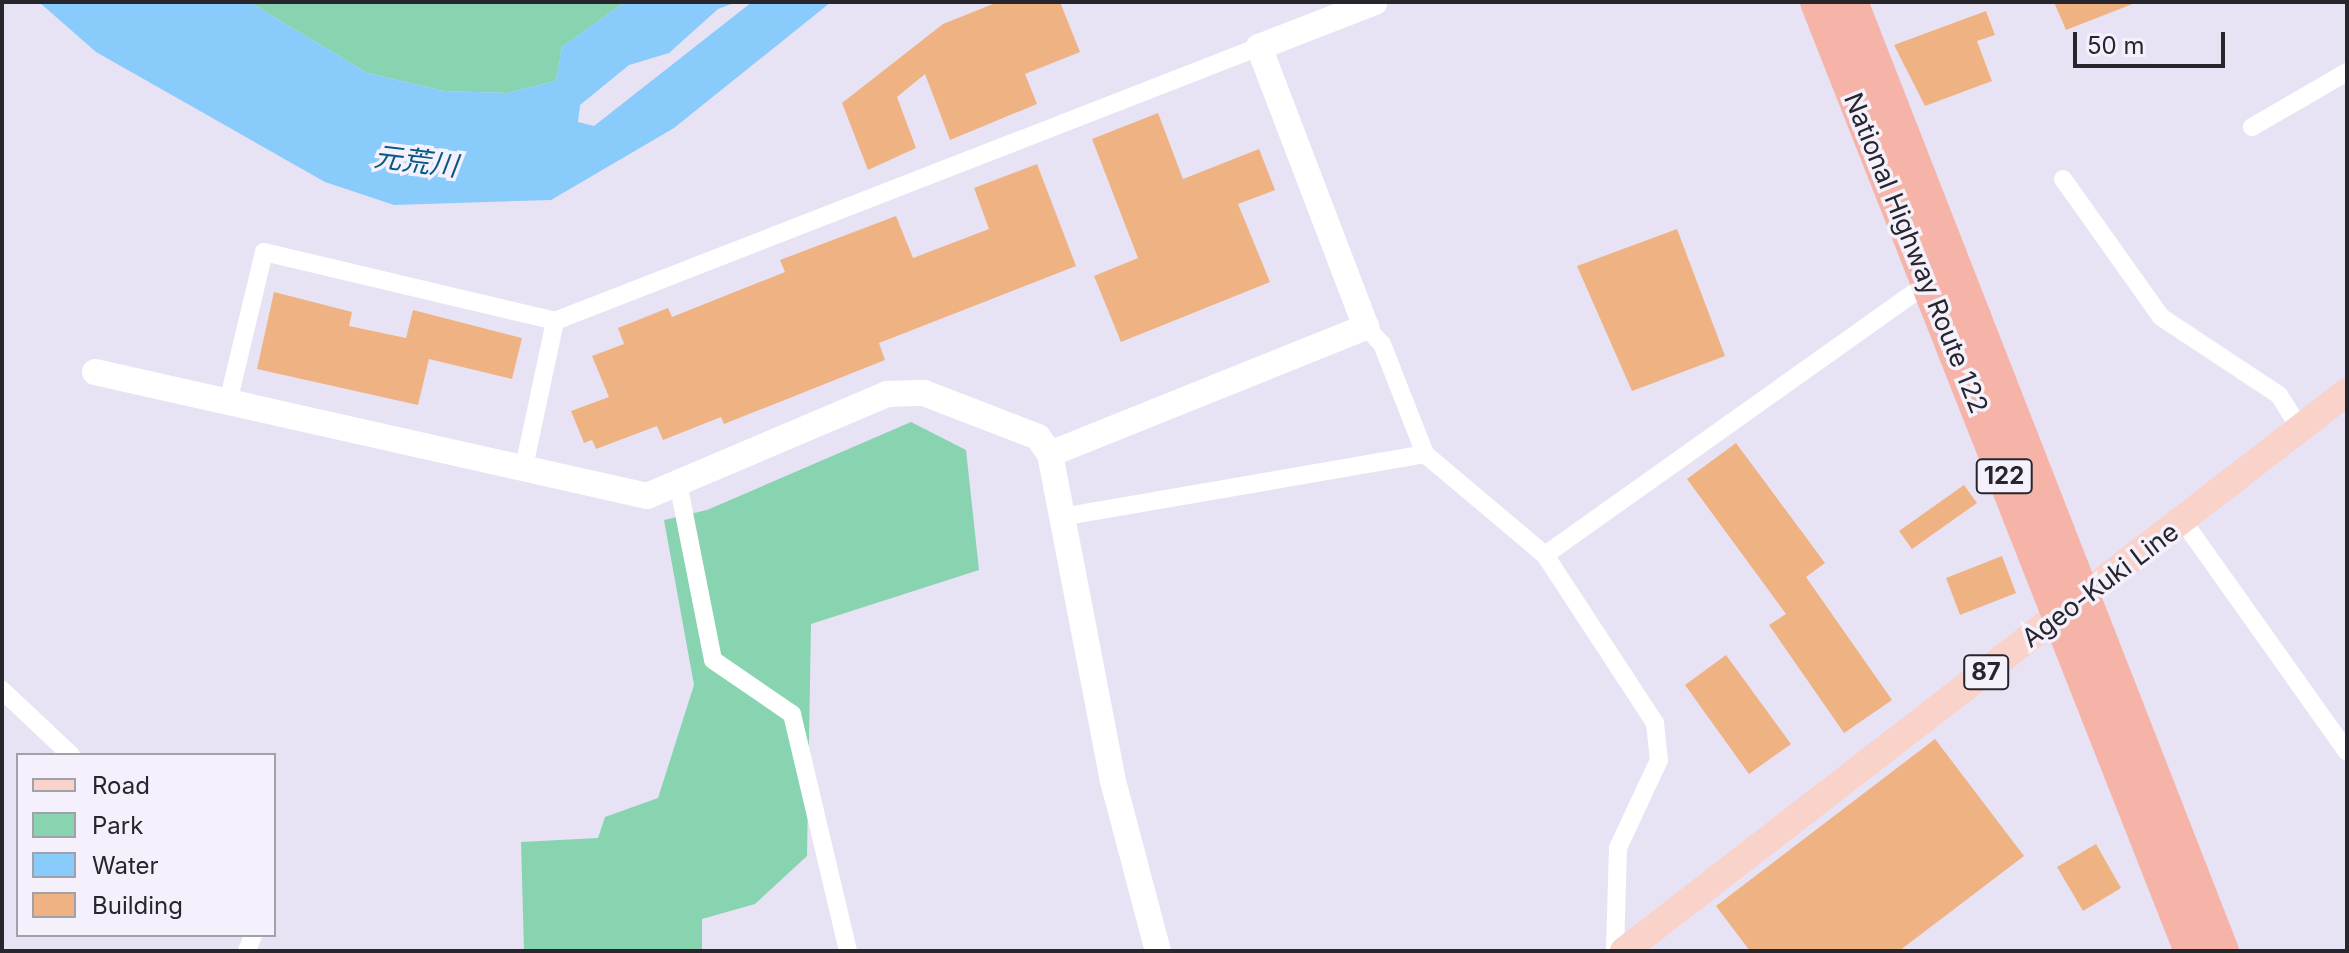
<!DOCTYPE html>
<meta charset="utf-8">
<style>
body{margin:0}
#map{position:relative;width:2349px;height:953px;overflow:hidden;background:#e8e2f5;font-family:Inter,"Noto Sans JP",sans-serif}
div>[style]{position:absolute}
.green>*{inset:0;background:#88d4b1}
.water>*{inset:0;background:#89cbfa}
.building>*{inset:0;background:#efb383}
.street>*{height:18px;margin:-9px;padding:0 9px;transform-origin:9px;border-radius:9px;background:#fff}
.secondary>*{height:26px;margin:-13px;padding:0 13px;transform-origin:13px;border-radius:13px;background:#fff}
.primary>*{height:28px;margin:-14px;padding:0 14px;transform-origin:14px;border-radius:14px;background:#f9d2ca}
.highway>*{height:34px;margin:-17px;padding:0 17px;transform-origin:17px;border-radius:17px;background:#f5b4a7}
span{translate:-50% -50%;white-space:nowrap;text-align:center;line-height:1.15;-webkit-text-stroke:7px #f4f1fc;paint-order:stroke}
.shield-label span{padding:2px 6px;background:#f4f1fc;border:2px solid;border-radius:6px;-webkit-text-stroke-width:0}
.shield-label{font-size:24px;color:#28262d;font-weight:700}
.street-label{font-size:26px;color:#28262d}
.water-label{font-size:28px;color:#075984;font-style:italic}
.frame{position:absolute;inset:0;border:4px solid #28262d;pointer-events:none}
.legend{position:absolute;left:16px;top:753px;width:260px;height:184px;box-sizing:border-box;background:#f4f1fc;border:2px solid #a2a0a9;margin:0;padding:10px 14px;list-style:none;font-size:24px;color:#28262d}
.legend li{display:flex;align-items:center;gap:16px;height:40px}
.legend b{width:40px;border:2px solid #a2a0a9}
.scale{position:absolute;left:2073px;top:32px;width:152px;height:36px;box-sizing:border-box;border:4px solid #28262d;border-top:0;padding-left:10px;font-size:24px;line-height:28px;white-space:nowrap;color:#28262d;-webkit-text-stroke:6px #f4f1fc;paint-order:stroke}
</style>
<div id="map">
<div class="green">
<div style="clip-path:polygon(249px 2px,625px 2px,562px 47px,556px 81px,507px 93px,444px 91px,367px 73px)"></div>
<div style="clip-path:polygon(911px 422px,966px 450px,979px 570px,811px 624px,807px 856px,755px 904px,702px 919px,702px 951px,524px 951px,521px 842px,598px 838px,605px 817px,658px 798px,694px 685px,664px 520px,707px 510px)"></div>
</div>
<div class="water">
<div style="clip-path:polygon(39px 2px,249px 2px,367px 73px,444px 91px,507px 93px,556px 81px,562px 47px,625px 2px,736px 2px,718px 9px,669px 53px,629px 65px,580px 105px,578px 122px,594px 126px,752px 2px,831px 2px,674px 128px,551px 200px,394px 205px,325px 182px,96px 52px)"></div>
</div>
<div class="building">
<div style="clip-path:polygon(998px 2px,1060px 2px,1080px 52px,1025px 74px,1037px 104px,950px 140px,925px 74px,897px 97px,916px 148px,868px 170px,842px 103px,943px 24px)"></div>
<div style="clip-path:polygon(2054px 2px,2135px 2px,2135px 3px,2066px 30px)"></div>
<div style="clip-path:polygon(1986px 11px,1995px 35px,1977px 41px,1992px 81px,1925px 106px,1894px 45px)"></div>
<div style="clip-path:polygon(1158px 113px,1183px 179px,1259px 149px,1275px 190px,1238px 204px,1270px 282px,1121px 342px,1094px 276px,1138px 258px,1092px 139px)"></div>
<div style="clip-path:polygon(1037px 164px,1076px 266px,879px 343px,885px 360px,724px 424px,721px 417px,663px 440px,657px 426px,596px 449px,592px 440px,584px 443px,571px 411px,609px 397px,592px 356px,624px 344px,618px 328px,668px 308px,672px 317px,785px 272px,780px 260px,896px 216px,913px 258px,989px 229px,974px 188px)"></div>
<div style="clip-path:polygon(1677px 229px,1725px 356px,1632px 391px,1577px 266px)"></div>
<div style="clip-path:polygon(274px 292px,352px 312px,349px 326px,406px 338px,413px 310px,522px 338px,512px 379px,429px 359px,418px 405px,257px 369px)"></div>
<div style="clip-path:polygon(1736px 443px,1825px 563px,1806px 577px,1892px 700px,1844px 733px,1769px 625px,1786px 614px,1687px 479px)"></div>
<div style="clip-path:polygon(1964px 485px,1977px 503px,1912px 549px,1899px 531px)"></div>
<div style="clip-path:polygon(2002px 556px,2016px 593px,1960px 615px,1946px 578px)"></div>
<div style="clip-path:polygon(1726px 655px,1791px 744px,1749px 774px,1685px 685px)"></div>
<div style="clip-path:polygon(1935px 739px,2024px 856px,1899px 951px,1750px 951px,1716px 906px)"></div>
<div style="clip-path:polygon(2096px 844px,2121px 888px,2083px 911px,2057px 867px)"></div>
</div>
<div class="street">
<div style="left:2252px;top:127px;width:110px;rotate:-30.1deg"></div>
<div style="left:2063px;top:179px;width:169px;rotate:54.6deg"></div>
<div style="left:2161px;top:317px;width:141px;rotate:33.5deg"></div>
<div style="left:2279px;top:395px;width:40px;rotate:58deg"></div>
<div style="left:1366px;top:327px;width:23px;rotate:47deg"></div>
<div style="left:1382px;top:344px;width:118px;rotate:68.6deg"></div>
<div style="left:1425px;top:454px;width:157px;rotate:40.1deg"></div>
<div style="left:1545px;top:555px;width:201px;rotate:56.8deg"></div>
<div style="left:1655px;top:723px;width:37px;rotate:84deg"></div>
<div style="left:1659px;top:760px;width:97px;rotate:115deg"></div>
<div style="left:1618px;top:848px;width:103px;rotate:91.7deg"></div>
<div style="left:228px;top:402px;width:154px;rotate:-76.5deg"></div>
<div style="left:264px;top:252px;width:299px;rotate:13.3deg"></div>
<div style="left:524px;top:467px;width:149px;rotate:-78deg"></div>
<div style="left:555px;top:321px;width:755px;rotate:-21.27deg"></div>
<div style="left:678px;top:483px;width:180px;rotate:78.8deg"></div>
<div style="left:713px;top:660px;width:96px;rotate:34.4deg"></div>
<div style="left:792px;top:714px;width:244px;rotate:76.7deg"></div>
<div style="left:1061px;top:517px;width:369px;rotate:-9.8deg"></div>
<div style="left:2183px;top:521px;width:283px;rotate:54.6deg"></div>
<div style="left:1545px;top:555px;width:475px;rotate:-35.4deg"></div>
<div style="left:2px;top:690px;width:95px;rotate:43.3deg"></div>
<div style="left:247px;top:951px;width:17px;rotate:-69deg"></div>
</div>
<div class="secondary">
<div style="left:95px;top:372px;width:566px;rotate:12.66deg"></div>
<div style="left:647px;top:496px;width:261px;rotate:-23deg"></div>
<div style="left:887px;top:394px;width:37px;rotate:-2deg"></div>
<div style="left:924px;top:393px;width:122px;rotate:21.1deg"></div>
<div style="left:1038px;top:437px;width:21px;rotate:55deg"></div>
<div style="left:1050px;top:454px;width:333px;rotate:79.1deg"></div>
<div style="left:1113px;top:781px;width:176px;rotate:75.2deg"></div>
<div style="left:1050px;top:454px;width:341px;rotate:-21.9deg"></div>
<div style="left:1366px;top:327px;width:300px;rotate:-110.9deg"></div>
<div style="left:1259px;top:47px;width:124px;rotate:-21.2deg"></div>
</div>
<div class="primary">
<div style="left:1624px;top:951px;width:914px;rotate:-37.71deg"></div>
</div>
<div class="highway">
<div style="left:1817px;top:2px;width:1020px;rotate:68.49deg"></div>
<div style="left:1851px;top:2px;width:1019px;rotate:68.65deg"></div>
</div>
<div class="shield-label">
<span style="left:2004px;top:476px">122</span>
<span style="left:1986px;top:672px">87</span>
</div>
<div class="street-label">
<span style="left:1916px;top:253px;rotate:68deg">National Highway Route 122</span>
<span style="left:2100px;top:585px;rotate:-37deg">Ageo-Kuki Line</span>
</div>
<div class="water-label">
<span style="left:416px;top:161px;rotate:7deg">元荒川</span>
</div>
<div class="frame"></div>
<ul class="legend">
<li><b style="height:10px;background:#f9d2ca"></b>Road</li>
<li><b style="height:22px;background:#88d4b1"></b>Park</li>
<li><b style="height:22px;background:#89cbfa"></b>Water</li>
<li><b style="height:22px;background:#efb383"></b>Building</li>
</ul>
<div class="scale">50 m</div>
</div>
